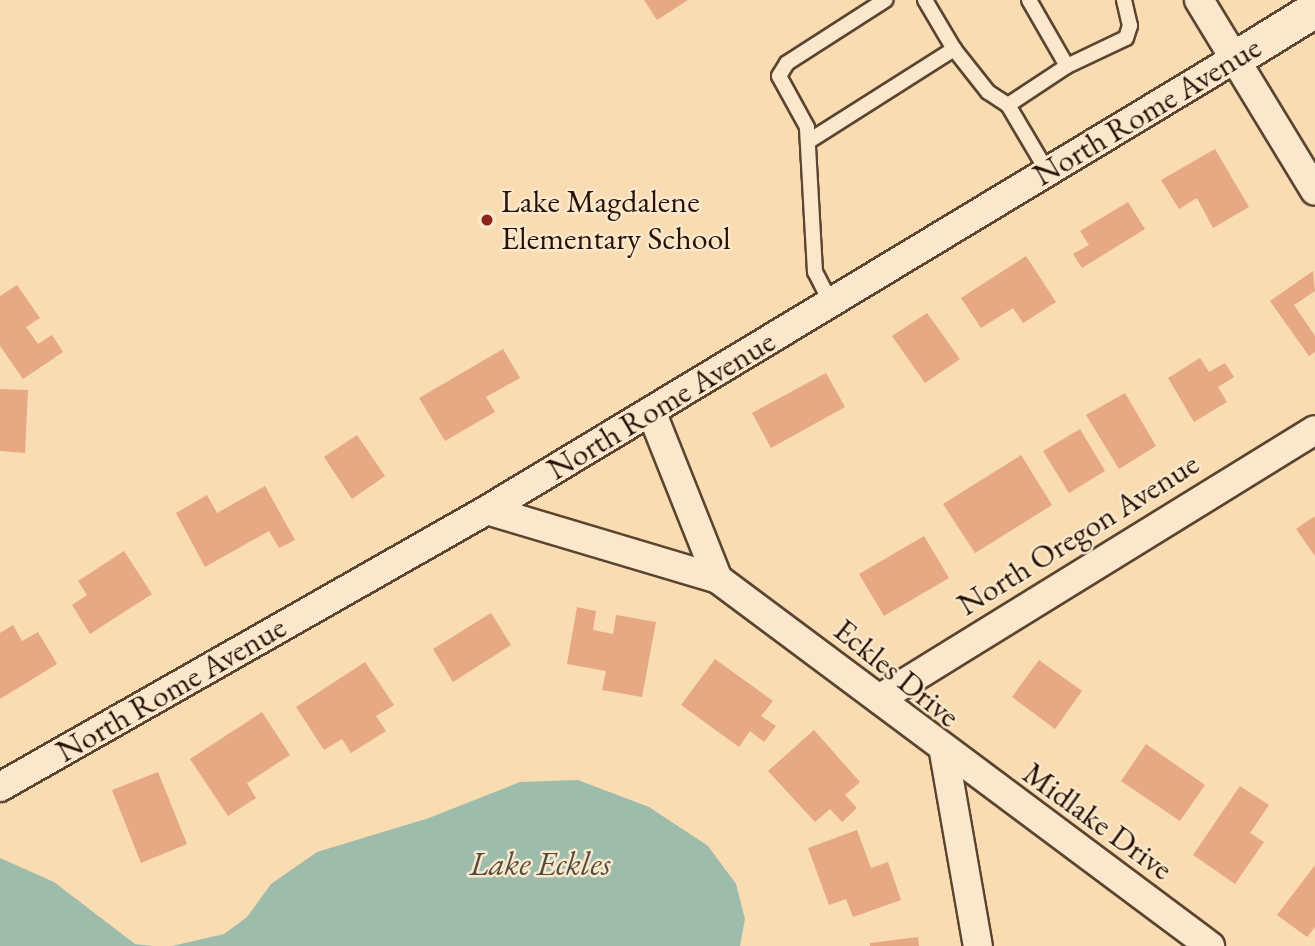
<!DOCTYPE html>
<style>
body{margin:0}
#map{position:relative;width:1315px;height:946px;overflow:hidden;background:#f9dcb1;font-family:"EB Garamond",serif}
div>[style]{position:absolute}
.water>*{inset:0;background:#9ebcac}
.building>*{inset:0;background:#e6a984}
.roads{filter:drop-shadow(2px 0 #5c4431) drop-shadow(-2px 0 #5c4431) drop-shadow(0 2px #5c4431) drop-shadow(0 -2px #5c4431)}
.service>*{height:14px;margin:-7px;padding:0 7px;transform-origin:7px;border-radius:7px;background:#fbe8cc}
.minor>*{height:28px;margin:-14px;padding:0 14px;transform-origin:14px;border-radius:14px;background:#fbe8cc}
.tertiary>*{height:35px;margin:-17.5px;padding:0 17.5px;transform-origin:17.5px;border-radius:17.5px;background:#fbe8cc}
.dots>*{width:19px;height:19px;translate:-50% -50%;box-sizing:border-box;border:4px solid #fbe8cc;border-radius:50%}
span{translate:-50% -50%;white-space:nowrap;text-align:center;line-height:1.15;-webkit-text-stroke:5px #fbe8cc;paint-order:stroke}
.street-label{font-size:32px;color:#271106}
.poi-label{font-size:32px;color:#271106}
.left{translate:0 -50%;text-align:left}
.water-label{font-size:33px;color:#514d40;font-style:italic}
</style>
<div id="map">
<div class="water">
<div style="clip-path:polygon(578px 780px,649px 807px,708px 846px,736px 884px,745px 919px,740px 946px,172px 946px,224px 934px,247px 917px,271px 884px,317px 852px,429px 818px,520px 782px)"></div>
<div style="clip-path:polygon(0 858px,54px 882px,135px 944px,153px 946px,0 946px)"></div>
</div>
<div class="building">
<div style="clip-path:polygon(644px 0,688px 0,657px 20px)"></div>
<div style="clip-path:polygon(1215px 149px,1249px 207px,1213px 228px,1197px 198px,1179px 209px,1161px 180px)"></div>
<div style="clip-path:polygon(1128px 202px,1145px 229px,1082px 268px,1073px 254px,1089px 245px,1080px 231px)"></div>
<div style="clip-path:polygon(1026px 256px,1056px 302px,1023px 323px,1013px 308px,981px 328px,961px 298px)"></div>
<div style="clip-path:polygon(1313px 271px,1315px 291px,1294px 305px,1315px 336px,1315px 352px,1309px 356px,1270px 301px)"></div>
<div style="clip-path:polygon(17px 285px,40px 318px,26px 327px,38px 344px,52px 335px,63px 352px,23px 379px,0 346px,0 296px)"></div>
<div style="clip-path:polygon(927px 313px,960px 359px,925px 383px,892px 336px)"></div>
<div style="clip-path:polygon(503px 349px,520px 378px,486px 397px,495px 412px,445px 441px,419px 398px)"></div>
<div style="clip-path:polygon(1200px 358px,1209px 372px,1225px 363px,1234px 377px,1218px 387px,1227px 402px,1194px 422px,1168px 378px)"></div>
<div style="clip-path:polygon(826px 373px,845px 407px,771px 448px,752px 413px)"></div>
<div style="clip-path:polygon(0 389px,28px 390px,25px 453px,0 451px)"></div>
<div style="clip-path:polygon(1125px 393px,1156px 446px,1119px 469px,1086px 415px)"></div>
<div style="clip-path:polygon(1080px 429px,1105px 471px,1069px 493px,1043px 451px)"></div>
<div style="clip-path:polygon(357px 435px,385px 476px,352px 499px,324px 457px)"></div>
<div style="clip-path:polygon(1021px 455px,1052px 505px,975px 553px,943px 504px)"></div>
<div style="clip-path:polygon(265px 486px,295px 540px,279px 548px,269px 531px,205px 567px,176px 513px,207px 495px,217px 513px)"></div>
<div style="clip-path:polygon(1315px 516px,1315px 556px,1296px 529px)"></div>
<div style="clip-path:polygon(924px 536px,949px 578px,884px 616px,859px 574px)"></div>
<div style="clip-path:polygon(124px 551px,152px 594px,90px 634px,72px 605px,87px 595px,78px 581px)"></div>
<div style="clip-path:polygon(577px 607px,596px 611px,593px 630px,613px 634px,616px 615px,656px 622px,642px 697px,602px 690px,606px 671px,567px 664px)"></div>
<div style="clip-path:polygon(491px 613px,511px 645px,453px 682px,433px 649px)"></div>
<div style="clip-path:polygon(13px 625px,22px 641px,38px 632px,57px 664px,0 699px,0 633px)"></div>
<div style="clip-path:polygon(715px 659px,773px 701px,761px 716px,776px 726px,764px 742px,750px 731px,739px 747px,681px 705px)"></div>
<div style="clip-path:polygon(1039px 660px,1082px 691px,1055px 729px,1012px 697px)"></div>
<div style="clip-path:polygon(365px 662px,394px 705px,376px 716px,386px 731px,351px 753px,342px 739px,324px 750px,296px 707px)"></div>
<div style="clip-path:polygon(262px 712px,290px 755px,247px 783px,256px 798px,228px 816px,190px 759px)"></div>
<div style="clip-path:polygon(814px 730px,860px 782px,845px 795px,857px 808px,842px 822px,830px 809px,815px 822px,768px 771px)"></div>
<div style="clip-path:polygon(1146px 744px,1205px 785px,1180px 821px,1121px 781px)"></div>
<div style="clip-path:polygon(158px 772px,187px 844px,141px 863px,112px 790px)"></div>
<div style="clip-path:polygon(1240px 786px,1269px 805px,1250px 833px,1264px 842px,1235px 884px,1193px 855px)"></div>
<div style="clip-path:polygon(857px 830px,871px 868px,888px 862px,901px 900px,853px 917px,846px 899px,829px 905px,808px 848px)"></div>
<div style="clip-path:polygon(1315px 865px,1315px 927px,1307px 937px,1277px 915px)"></div>
<div style="clip-path:polygon(918px 937px,919px 946px,870px 946px,870px 943px)"></div>
</div>
<div class="roads">
<div class="service">
<div style="left:925px;top:0;width:57px;rotate:59.4deg"></div>
<div style="left:1029px;top:0;width:76px;rotate:60.1deg"></div>
<div style="left:1067px;top:66px;width:71px;rotate:146.5deg"></div>
<div style="left:1008px;top:105px;width:77px;rotate:59.4deg"></div>
<div style="left:1067px;top:66px;width:65px;rotate:-25.4deg"></div>
<div style="left:1126px;top:38px;width:13px;rotate:-72deg"></div>
<div style="left:1130px;top:26px;width:27px;rotate:-103deg"></div>
<div style="left:809px;top:141px;width:172px;rotate:-32.4deg"></div>
<div style="left:954px;top:49px;width:55px;rotate:51.7deg"></div>
<div style="left:988px;top:92px;width:24px;rotate:33deg"></div>
<div style="left:831px;top:303px;width:35px;rotate:-117deg"></div>
<div style="left:815px;top:272px;width:145px;rotate:-93.2deg"></div>
<div style="left:807px;top:127px;width:58px;rotate:-118.8deg"></div>
<div style="left:779px;top:76px;width:15px;rotate:-58deg"></div>
<div style="left:787px;top:63px;width:117px;rotate:-32.7deg"></div>
</div>
<div class="minor">
<div style="left:1199px;top:0;width:223px;rotate:58.7deg"></div>
<div style="left:651px;top:411px;width:181px;rotate:68.3deg"></div>
<div style="left:487px;top:510px;width:241px;rotate:16.6deg"></div>
<div style="left:718px;top:579px;width:614px;rotate:36.72deg"></div>
<div style="left:879px;top:699px;width:512px;rotate:-31.67deg"></div>
<div style="left:944px;top:752px;width:197px;rotate:80.1deg"></div>
<div style="left:0;top:787px;width:560px;rotate:-29.63deg"></div>
<div style="left:487px;top:510px;width:873px;rotate:-31.12deg"></div>
</div>
<div class="tertiary">
<div style="left:1234px;top:59px;width:95px;rotate:-31.7deg"></div>
</div>
</div>
<div class="dots">
<div style="left:487px;top:220px;background:#8f2418"></div>
</div>
<div class="street-label">
<span style="left:1147px;top:111px;rotate:-31deg">North Rome Avenue</span>
<span style="left:661px;top:405px;rotate:-31deg">North Rome Avenue</span>
<span style="left:1078px;top:534px;rotate:-32deg">North Oregon Avenue</span>
<span style="left:897px;top:673px;rotate:39deg">Eckles Drive</span>
<span style="left:171px;top:689px;rotate:-30deg">North Rome Avenue</span>
<span style="left:1098px;top:821px;rotate:36deg">Midlake Drive</span>
</div>
<div class="poi-label">
<span class="left" style="left:501px;top:220px">Lake Magdalene<br>Elementary School</span>
</div>
<div class="water-label">
<span style="left:540px;top:864px">Lake Eckles</span>
</div>
</div>
